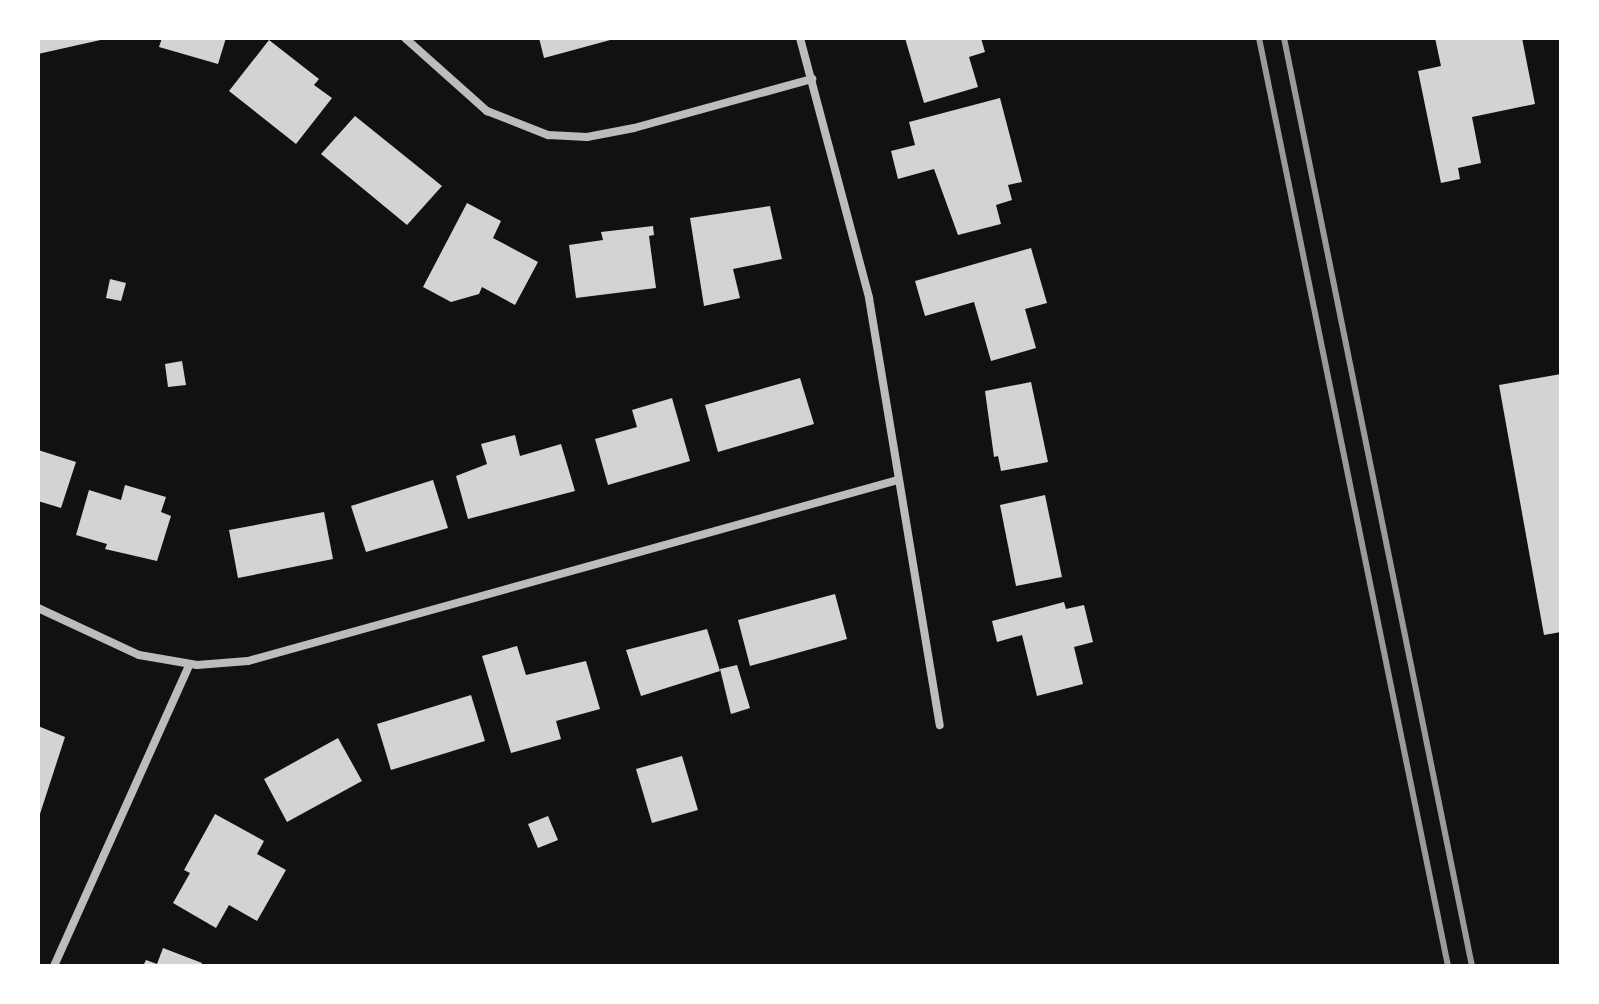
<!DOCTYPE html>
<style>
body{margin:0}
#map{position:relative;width:1599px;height:1004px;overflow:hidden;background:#111;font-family:Helvetica,sans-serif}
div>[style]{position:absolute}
.building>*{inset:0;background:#d3d3d3}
.minor>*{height:8px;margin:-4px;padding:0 4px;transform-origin:4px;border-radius:4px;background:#bcbcbc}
.rail>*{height:6px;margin:-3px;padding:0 3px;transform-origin:3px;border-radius:3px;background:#9a9a9a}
span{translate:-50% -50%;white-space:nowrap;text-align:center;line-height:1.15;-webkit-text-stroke:6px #fff;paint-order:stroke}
.frame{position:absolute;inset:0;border:40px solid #fff;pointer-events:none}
</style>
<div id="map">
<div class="building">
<div style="clip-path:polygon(38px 38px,104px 38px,105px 39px,38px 54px)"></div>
<div style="clip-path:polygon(162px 38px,226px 38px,218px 64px,159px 47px)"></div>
<div style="clip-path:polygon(539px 38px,614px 38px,614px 39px,544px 58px)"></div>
<div style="clip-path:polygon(905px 38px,981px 38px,985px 52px,969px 57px,978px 87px,924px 103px)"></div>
<div style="clip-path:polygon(1435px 38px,1522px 38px,1535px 104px,1472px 117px,1481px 163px,1458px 168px,1460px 179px,1441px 183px,1418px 71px,1441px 66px)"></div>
<div style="clip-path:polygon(269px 40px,319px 79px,314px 85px,332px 98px,296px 144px,229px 91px)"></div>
<div style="clip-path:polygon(1000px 98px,1022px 182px,1008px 185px,1012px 200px,996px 205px,1001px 224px,958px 235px,934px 169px,898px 179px,891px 151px,915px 145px,909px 122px)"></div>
<div style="clip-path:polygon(355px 116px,442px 186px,407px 225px,321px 154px)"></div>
<div style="clip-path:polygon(467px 203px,501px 221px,493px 238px,538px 262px,515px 305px,482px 287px,479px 294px,451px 302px,423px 287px)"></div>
<div style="clip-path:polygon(770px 206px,782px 259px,733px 269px,740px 298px,704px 306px,690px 218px)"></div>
<div style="clip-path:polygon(653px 226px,654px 235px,649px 236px,656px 288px,576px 298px,569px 245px,603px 240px,601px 232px)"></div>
<div style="clip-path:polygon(1031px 248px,1047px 303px,1025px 309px,1036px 348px,991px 361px,974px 302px,925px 316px,915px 281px)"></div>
<div style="clip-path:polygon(110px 279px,126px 283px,121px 301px,106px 298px)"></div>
<div style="clip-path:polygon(182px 361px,186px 385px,168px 387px,165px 364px)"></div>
<div style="clip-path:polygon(1561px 374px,1561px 632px,1544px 635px,1499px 385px)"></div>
<div style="clip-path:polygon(800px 378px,814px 424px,718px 452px,705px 405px)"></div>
<div style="clip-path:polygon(1031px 382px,1048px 462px,1001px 471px,998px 456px,994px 457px,985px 391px)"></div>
<div style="clip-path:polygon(672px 398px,690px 461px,608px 485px,595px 439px,637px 427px,632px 410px)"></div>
<div style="clip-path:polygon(515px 435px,520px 456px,561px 444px,575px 491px,468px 519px,456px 476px,487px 464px,481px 444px)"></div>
<div style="clip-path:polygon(38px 450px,76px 462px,61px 508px,38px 501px)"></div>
<div style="clip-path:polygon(433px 480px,448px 528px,366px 552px,351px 506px)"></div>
<div style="clip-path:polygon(125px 485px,166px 497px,161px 512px,171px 516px,157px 561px,105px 549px,107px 544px,76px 535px,89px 490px,121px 500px)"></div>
<div style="clip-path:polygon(1045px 495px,1062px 577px,1016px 586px,1000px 505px)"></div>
<div style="clip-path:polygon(324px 512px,333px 559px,238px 578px,229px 530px)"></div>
<div style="clip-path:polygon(835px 594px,847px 639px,750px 666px,738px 620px)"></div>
<div style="clip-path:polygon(1064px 602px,1066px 609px,1084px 605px,1093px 642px,1074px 647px,1083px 684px,1037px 696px,1022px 635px,997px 642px,992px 621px)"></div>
<div style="clip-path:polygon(707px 629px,720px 671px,641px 696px,626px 650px)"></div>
<div style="clip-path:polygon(517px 646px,526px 675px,586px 661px,600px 709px,556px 721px,561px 739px,511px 753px,482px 656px)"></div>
<div style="clip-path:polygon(737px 665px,750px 708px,731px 714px,720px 669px)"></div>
<div style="clip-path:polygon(471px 695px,485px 741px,391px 770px,377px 724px)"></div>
<div style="clip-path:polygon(38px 726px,65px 737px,38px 820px)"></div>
<div style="clip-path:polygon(338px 738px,362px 781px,287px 822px,264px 779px)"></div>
<div style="clip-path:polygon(682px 756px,698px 810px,652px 823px,636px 769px)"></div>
<div style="clip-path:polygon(215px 814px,264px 841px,257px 854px,286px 870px,257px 921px,229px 905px,216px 928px,173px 903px,190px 873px,184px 870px)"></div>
<div style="clip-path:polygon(548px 816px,558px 840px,538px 848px,528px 824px)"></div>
<div style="clip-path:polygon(163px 948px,202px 963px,201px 966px,143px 966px,146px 960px,157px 964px)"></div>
</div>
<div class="minor">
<div style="left:405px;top:38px;width:110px;rotate:41.7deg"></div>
<div style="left:487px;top:111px;width:66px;rotate:21.5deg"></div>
<div style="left:548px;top:135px;width:39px;rotate:3deg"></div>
<div style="left:587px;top:137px;width:48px;rotate:-10.8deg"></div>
<div style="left:634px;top:128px;width:185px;rotate:-15.4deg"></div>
<div style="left:800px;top:38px;width:269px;rotate:75.1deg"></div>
<div style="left:869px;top:298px;width:433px;rotate:80.6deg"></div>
<div style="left:38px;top:608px;width:111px;rotate:25deg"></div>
<div style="left:139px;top:655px;width:59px;rotate:9.8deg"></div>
<div style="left:197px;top:665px;width:51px;rotate:-4.5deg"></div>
<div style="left:248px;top:661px;width:675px;rotate:-15.56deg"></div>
<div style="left:54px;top:966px;width:330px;rotate:-65.8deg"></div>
</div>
<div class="rail">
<div style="left:1259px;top:38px;width:947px;rotate:78.49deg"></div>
<div style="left:1284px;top:38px;width:947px;rotate:78.55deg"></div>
</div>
<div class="frame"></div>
</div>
